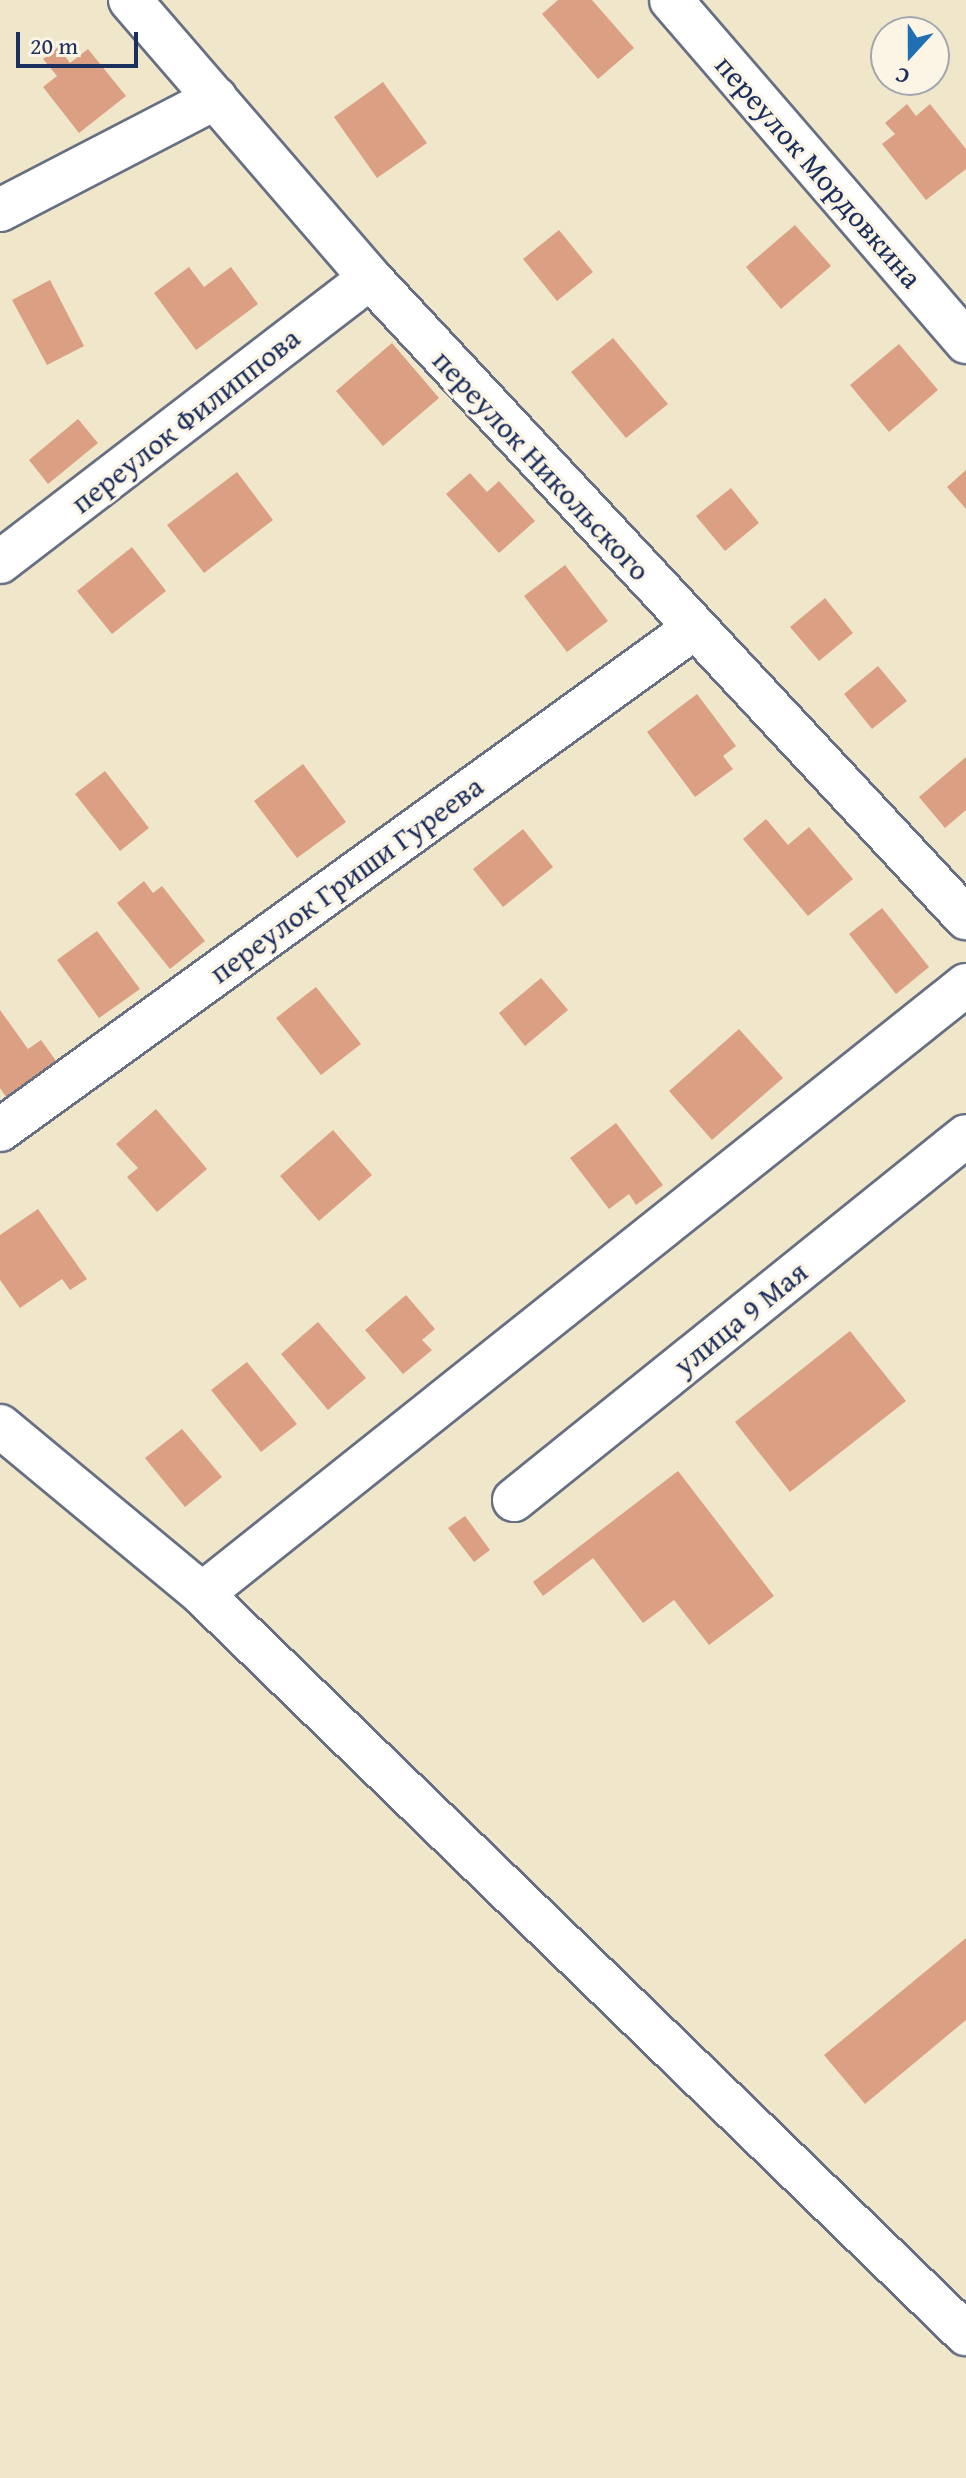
<!DOCTYPE html>
<meta charset="utf-8">
<style>
body{margin:0}
#map{position:relative;width:966px;height:2478px;overflow:hidden;background:#f0e6c9;font-family:"Gentium Book Plus",serif}
div>[style]{position:absolute}
.building>*{inset:0;background:#dba083}
.roads{filter:drop-shadow(2px 0 #666f83) drop-shadow(-2px 0 #666f83) drop-shadow(0 2px #666f83) drop-shadow(0 -2px #666f83)}
.minor>*{height:42px;margin:-21px;padding:0 21px;transform-origin:21px;border-radius:21px;background:#fff}
span{translate:-50% -50%;white-space:nowrap;text-align:center;line-height:1.15;-webkit-text-stroke:6px #fcf5e5;paint-order:stroke}
.street-label{font-size:30px;color:#1b2f5e}
.north{position:absolute;left:870px;top:16px;width:80px;height:80px;box-sizing:border-box;background:#fcf5e5;border:2px solid #a2a6af;border-radius:50%;rotate:201deg;font-size:22px;font-weight:700;line-height:32px;text-align:center;color:#1b2f5e}
.north::after{content:'';display:block;margin:auto;width:28px;height:36px;background:#1f6fb2;clip-path:polygon(50% 0,100% 100%,50% 72%,0 100%)}
.scale{position:absolute;left:16px;top:32px;width:122px;height:36px;box-sizing:border-box;border:4px solid #1b2f5e;border-top:0;padding-left:10px;font-size:24px;line-height:28px;white-space:nowrap;color:#1b2f5e;-webkit-text-stroke:6px #fcf5e5;paint-order:stroke}
</style>
<div id="map">
<div class="building">
<div style="clip-path:polygon(558px 0,592px 0,634px 48px,598px 79px,542px 14px)"></div>
<div style="clip-path:polygon(58px 47px,70px 63px,88px 49px,126px 96px,79px 133px,43px 87px,57px 76px,43px 59px)"></div>
<div style="clip-path:polygon(383px 82px,427px 143px,377px 178px,334px 117px)"></div>
<div style="clip-path:polygon(907px 104px,916px 116px,930px 104px,966px 149px,966px 169px,926px 200px,882px 144px,895px 134px,885px 123px)"></div>
<div style="clip-path:polygon(795px 225px,831px 266px,781px 309px,746px 267px)"></div>
<div style="clip-path:polygon(559px 230px,593px 272px,557px 301px,523px 259px)"></div>
<div style="clip-path:polygon(189px 267px,204px 287px,231px 267px,258px 304px,196px 350px,154px 293px)"></div>
<div style="clip-path:polygon(50px 280px,84px 346px,47px 365px,12px 300px)"></div>
<div style="clip-path:polygon(613px 338px,668px 404px,626px 438px,571px 372px)"></div>
<div style="clip-path:polygon(392px 343px,439px 398px,383px 446px,336px 391px)"></div>
<div style="clip-path:polygon(899px 344px,938px 390px,889px 432px,850px 385px)"></div>
<div style="clip-path:polygon(78px 419px,98px 443px,48px 484px,29px 460px)"></div>
<div style="clip-path:polygon(966px 470px,966px 509px,947px 487px)"></div>
<div style="clip-path:polygon(237px 472px,273px 520px,204px 573px,167px 525px)"></div>
<div style="clip-path:polygon(470px 473px,487px 492px,499px 481px,535px 521px,499px 553px,446px 494px)"></div>
<div style="clip-path:polygon(731px 488px,759px 523px,725px 551px,696px 516px)"></div>
<div style="clip-path:polygon(132px 547px,166px 591px,112px 634px,77px 591px)"></div>
<div style="clip-path:polygon(565px 565px,608px 621px,567px 652px,524px 596px)"></div>
<div style="clip-path:polygon(825px 598px,853px 633px,819px 661px,790px 627px)"></div>
<div style="clip-path:polygon(878px 666px,907px 701px,872px 729px,844px 694px)"></div>
<div style="clip-path:polygon(697px 694px,736px 746px,723px 756px,733px 769px,695px 797px,647px 732px)"></div>
<div style="clip-path:polygon(966px 757px,966px 810px,945px 828px,919px 797px)"></div>
<div style="clip-path:polygon(303px 764px,346px 822px,297px 858px,254px 801px)"></div>
<div style="clip-path:polygon(105px 771px,149px 828px,120px 851px,75px 794px)"></div>
<div style="clip-path:polygon(766px 819px,788px 845px,809px 827px,853px 879px,808px 916px,743px 839px)"></div>
<div style="clip-path:polygon(523px 829px,553px 867px,503px 907px,473px 869px)"></div>
<div style="clip-path:polygon(144px 881px,153px 893px,162px 886px,205px 941px,170px 969px,117px 903px)"></div>
<div style="clip-path:polygon(882px 908px,929px 967px,896px 994px,849px 934px)"></div>
<div style="clip-path:polygon(97px 931px,140px 989px,99px 1018px,57px 960px)"></div>
<div style="clip-path:polygon(541px 978px,568px 1010px,525px 1046px,499px 1013px)"></div>
<div style="clip-path:polygon(316px 987px,361px 1044px,321px 1075px,276px 1018px)"></div>
<div style="clip-path:polygon(0 1010px,28px 1049px,41px 1040px,59px 1065px,9px 1101px,0 1088px)"></div>
<div style="clip-path:polygon(739px 1029px,783px 1078px,712px 1140px,669px 1091px)"></div>
<div style="clip-path:polygon(156px 1109px,207px 1169px,157px 1212px,127px 1177px,138px 1168px,116px 1144px)"></div>
<div style="clip-path:polygon(616px 1123px,663px 1185px,636px 1205px,629px 1194px,609px 1209px,570px 1158px)"></div>
<div style="clip-path:polygon(333px 1130px,372px 1175px,319px 1221px,280px 1176px)"></div>
<div style="clip-path:polygon(38px 1209px,87px 1279px,70px 1290px,62px 1279px,20px 1308px,0 1280px,0 1235px)"></div>
<div style="clip-path:polygon(406px 1295px,435px 1329px,422px 1340px,432px 1350px,403px 1374px,365px 1330px)"></div>
<div style="clip-path:polygon(318px 1322px,366px 1378px,328px 1410px,281px 1354px)"></div>
<div style="clip-path:polygon(850px 1331px,906px 1401px,790px 1492px,735px 1422px)"></div>
<div style="clip-path:polygon(247px 1362px,297px 1424px,261px 1452px,211px 1390px)"></div>
<div style="clip-path:polygon(182px 1429px,222px 1477px,185px 1507px,145px 1458px)"></div>
<div style="clip-path:polygon(678px 1471px,774px 1596px,709px 1645px,674px 1600px,643px 1623px,593px 1558px,543px 1596px,533px 1582px)"></div>
<div style="clip-path:polygon(465px 1516px,490px 1550px,474px 1562px,448px 1528px)"></div>
<div style="clip-path:polygon(966px 1938px,966px 2020px,865px 2104px,824px 2055px)"></div>
</div>
<div class="roads">
<div class="minor">
<div style="left:130px;top:0;width:367px;rotate:49.2deg"></div>
<div style="left:370px;top:278px;width:875px;rotate:47.04deg"></div>
<div style="left:671px;top:0;width:452px;rotate:49.2deg"></div>
<div style="left:0;top:210px;width:243px;rotate:-27.4deg"></div>
<div style="left:0;top:562px;width:466px;rotate:-37.5deg"></div>
<div style="left:0;top:1130px;width:855px;rotate:-35.86deg"></div>
<div style="left:0;top:1426px;width:263px;rotate:39.7deg"></div>
<div style="left:202px;top:1594px;width:1064px;rotate:44.09deg"></div>
<div style="left:514px;top:1500px;width:580px;rotate:-38.84deg"></div>
<div style="left:202px;top:1594px;width:977px;rotate:-38.56deg"></div>
</div>
</div>
<div class="street-label">
<span style="left:819px;top:171px;rotate:49deg">переулок Мордовкина</span>
<span style="left:185px;top:420px;rotate:-38deg">переулок Филиппова</span>
<span style="left:542px;top:465px;rotate:47deg">переулок Никольского</span>
<span style="left:346px;top:879px;rotate:-36deg">переулок Гриши Гуреева</span>
<span style="left:740px;top:1318px;rotate:-39deg">улица 9 Мая</span>
</div>
<div class="north">С</div>
<div class="scale">20 m</div>
</div>
